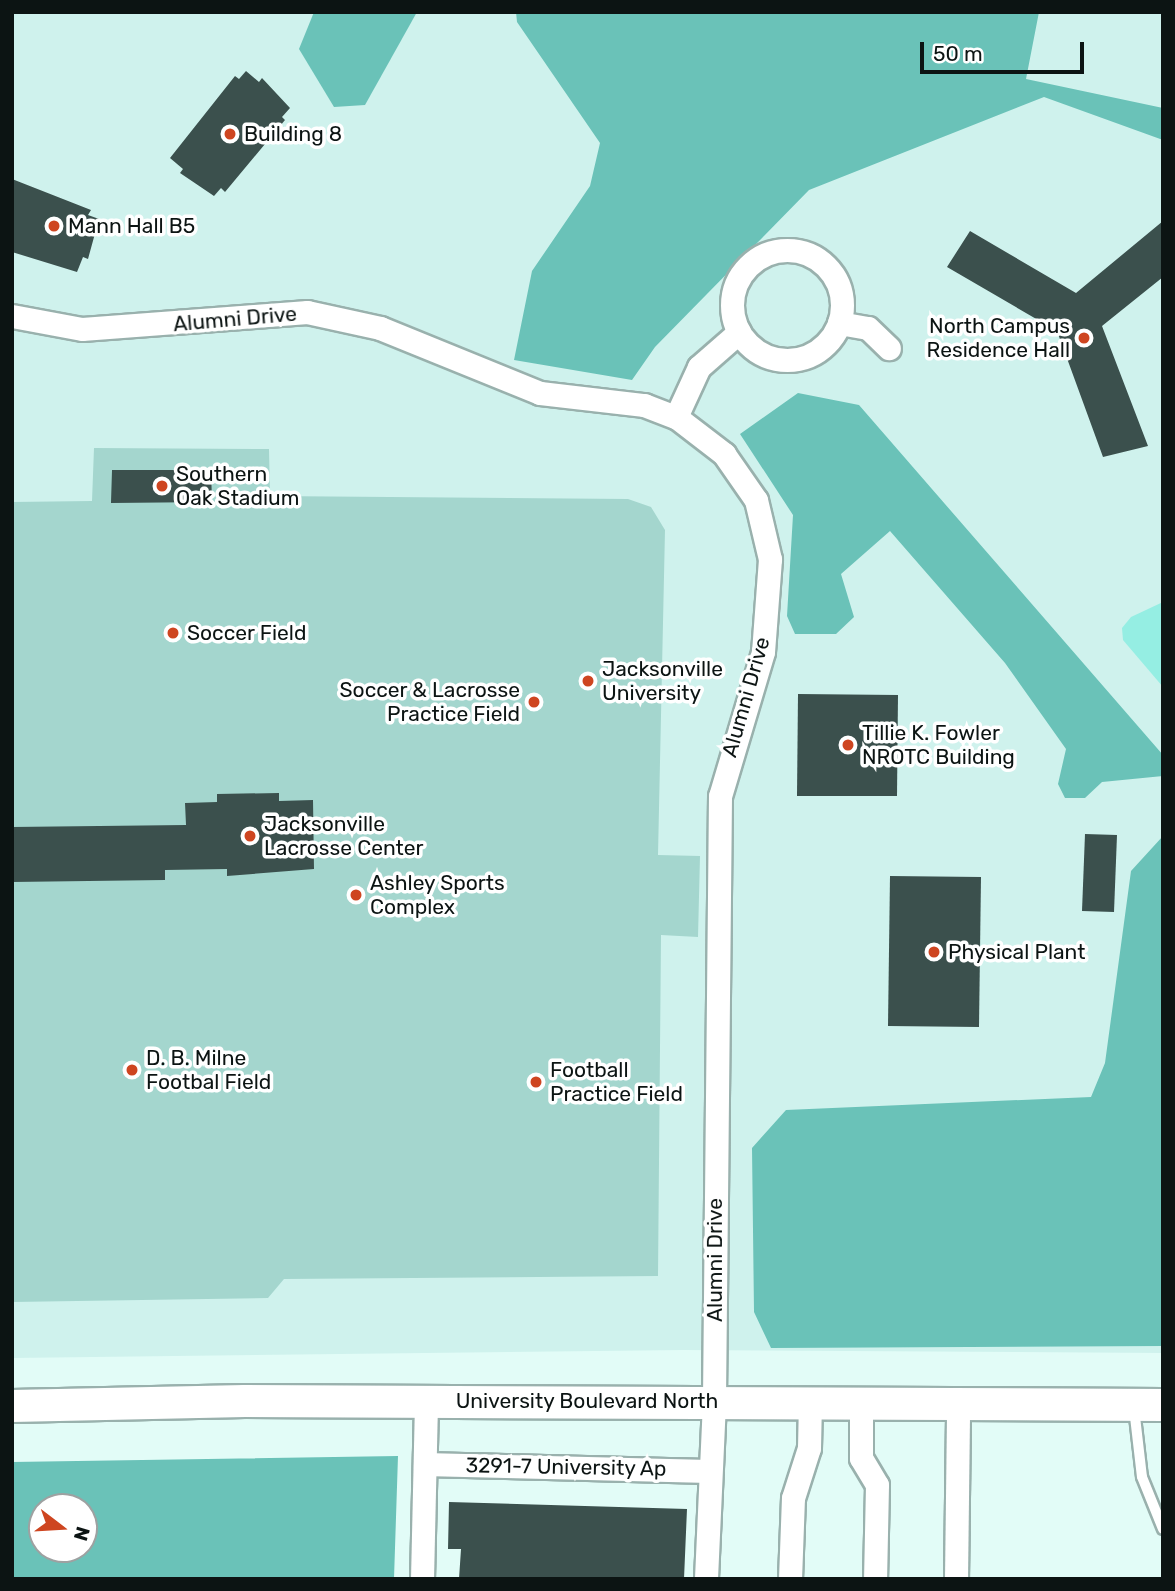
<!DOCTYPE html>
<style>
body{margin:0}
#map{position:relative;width:1175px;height:1591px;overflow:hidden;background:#e2fcf7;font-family:Rubik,sans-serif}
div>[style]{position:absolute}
.built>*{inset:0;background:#cff2ed}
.green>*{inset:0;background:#a4d6ce}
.forest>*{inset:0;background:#6ac2b8}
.water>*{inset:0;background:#95eee3}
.building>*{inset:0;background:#3b504d}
.roads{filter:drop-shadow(2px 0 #99b1ad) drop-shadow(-2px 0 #99b1ad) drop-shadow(0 2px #99b1ad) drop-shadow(0 -2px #99b1ad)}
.service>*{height:10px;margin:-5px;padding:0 5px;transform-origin:5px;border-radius:5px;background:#fff}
.minor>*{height:23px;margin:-11.5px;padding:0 11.5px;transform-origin:11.5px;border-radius:11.5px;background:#fff}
.minor>.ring{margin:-11.5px;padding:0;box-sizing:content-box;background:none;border:23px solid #fff;border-radius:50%}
.secondary>*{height:32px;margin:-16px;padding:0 16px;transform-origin:16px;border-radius:16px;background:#fff}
.dots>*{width:19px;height:19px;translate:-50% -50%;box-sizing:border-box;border:4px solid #fff;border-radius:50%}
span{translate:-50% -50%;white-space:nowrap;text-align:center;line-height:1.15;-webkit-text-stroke:7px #fff;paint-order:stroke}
.poi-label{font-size:21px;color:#0c1413}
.left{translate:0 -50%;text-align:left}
.right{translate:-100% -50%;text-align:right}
.street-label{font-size:21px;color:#0c1413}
.frame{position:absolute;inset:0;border:14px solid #0c1413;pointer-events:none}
.north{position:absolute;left:28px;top:1493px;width:70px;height:70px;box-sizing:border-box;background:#fff;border:2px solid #9ea1a1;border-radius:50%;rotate:107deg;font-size:19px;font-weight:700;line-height:28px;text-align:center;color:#0c1413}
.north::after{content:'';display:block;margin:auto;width:24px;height:32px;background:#ce4520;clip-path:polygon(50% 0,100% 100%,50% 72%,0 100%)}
.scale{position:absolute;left:920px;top:42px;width:164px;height:32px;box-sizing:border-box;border:4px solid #0c1413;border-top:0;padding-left:9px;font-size:21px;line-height:24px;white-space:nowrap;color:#0c1413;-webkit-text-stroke:5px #fff;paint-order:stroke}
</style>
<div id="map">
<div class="built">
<div style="clip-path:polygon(12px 12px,1163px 12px,1163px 1353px,683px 1350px,12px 1358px)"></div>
</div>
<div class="green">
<div style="clip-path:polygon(94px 448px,269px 449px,270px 496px,628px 499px,651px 507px,665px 530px,658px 855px,700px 856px,698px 937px,661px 935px,658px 1276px,284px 1279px,268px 1298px,12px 1302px,12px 502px,92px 501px)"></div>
</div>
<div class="forest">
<div style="clip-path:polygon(314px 12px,417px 12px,365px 105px,334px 107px,299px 49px)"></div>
<div style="clip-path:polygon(516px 12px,1039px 12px,1026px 79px,1163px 108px,1163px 140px,1044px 97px,809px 190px,655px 347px,632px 380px,514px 360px,532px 271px,590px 186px,600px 143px,517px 22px)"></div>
<div style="clip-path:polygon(798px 393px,859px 405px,1163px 755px,1163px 776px,1102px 782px,1085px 798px,1065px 798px,1058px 784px,1066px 749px,1005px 663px,890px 531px,841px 574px,854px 617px,836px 634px,795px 634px,787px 616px,793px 515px,740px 434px)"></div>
<div style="clip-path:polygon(1163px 836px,1163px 1346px,771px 1348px,754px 1312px,752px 1148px,786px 1110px,1091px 1097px,1105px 1063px,1131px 871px)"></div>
<div style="clip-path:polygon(evenodd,398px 1456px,394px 1579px,12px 1579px,12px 1462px,398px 1456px,84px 1507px,84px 1549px,42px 1549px,42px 1507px,84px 1507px)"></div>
</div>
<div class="water">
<div style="clip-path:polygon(1163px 602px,1163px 687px,1123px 640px,1122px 628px,1131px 617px)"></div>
</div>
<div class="building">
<div style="clip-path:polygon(246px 71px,259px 82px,262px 78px,290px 108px,282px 117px,285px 120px,225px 192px,221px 188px,214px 196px,180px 173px,183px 169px,170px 158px,235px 76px,239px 79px)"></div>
<div style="clip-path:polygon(12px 179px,91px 210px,88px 215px,99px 219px,88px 259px,83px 257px,77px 272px,12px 252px)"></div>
<div style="clip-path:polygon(1163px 221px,1163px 277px,1102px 326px,1148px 446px,1103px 457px,1057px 331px,947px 267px,970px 231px,1076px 293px)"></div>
<div style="clip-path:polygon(112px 470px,211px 470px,212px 502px,111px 503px)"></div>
<div style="clip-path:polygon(798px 694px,898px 695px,897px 796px,797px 796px)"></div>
<div style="clip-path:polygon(279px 793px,279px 801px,313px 800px,314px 869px,227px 876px,227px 869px,165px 870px,165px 880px,12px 882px,12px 827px,186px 825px,185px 803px,217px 802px,217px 794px)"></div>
<div style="clip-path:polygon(1085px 834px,1117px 835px,1114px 912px,1082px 911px)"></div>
<div style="clip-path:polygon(890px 876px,981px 877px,979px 1027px,888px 1026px)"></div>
<div style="clip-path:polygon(449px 1502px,687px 1509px,684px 1579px,459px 1579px,461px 1549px,448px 1549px)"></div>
</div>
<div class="roads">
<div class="service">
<div style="left:1134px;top:1408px;width:69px;rotate:83.4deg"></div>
<div style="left:1142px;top:1477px;width:56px;rotate:68deg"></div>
</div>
<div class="minor">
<div class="ring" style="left:732px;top:250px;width:87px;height:87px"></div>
<div style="left:12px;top:316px;width:71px;rotate:10.5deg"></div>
<div style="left:82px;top:329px;width:226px;rotate:-4.3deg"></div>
<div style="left:307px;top:312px;width:75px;rotate:12.4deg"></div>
<div style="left:380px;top:328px;width:173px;rotate:22.1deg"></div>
<div style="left:540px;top:393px;width:105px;rotate:6.6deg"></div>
<div style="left:644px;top:405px;width:34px;rotate:21deg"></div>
<div style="left:676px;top:417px;width:61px;rotate:37.6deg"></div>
<div style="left:724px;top:454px;width:56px;rotate:55.2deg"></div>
<div style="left:756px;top:500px;width:61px;rotate:76.7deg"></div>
<div style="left:770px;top:559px;width:93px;rotate:94.3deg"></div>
<div style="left:763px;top:652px;width:150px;rotate:106.6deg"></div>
<div style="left:720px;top:796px;width:606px;rotate:90.57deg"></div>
<div style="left:714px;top:1402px;width:177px;rotate:92.6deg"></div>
<div style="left:839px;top:323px;width:29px;rotate:10deg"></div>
<div style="left:868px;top:328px;width:29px;rotate:44deg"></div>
<div style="left:676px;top:417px;width:55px;rotate:-65.3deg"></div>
<div style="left:699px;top:367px;width:53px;rotate:-41.2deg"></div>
<div style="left:861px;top:1403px;width:55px;rotate:90deg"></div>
<div style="left:861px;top:1458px;width:31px;rotate:59deg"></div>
<div style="left:877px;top:1485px;width:94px;rotate:91.2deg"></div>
<div style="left:425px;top:1464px;width:283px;rotate:1.4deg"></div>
<div style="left:422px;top:1579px;width:178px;rotate:-88.7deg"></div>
<div style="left:790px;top:1579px;width:81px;rotate:-87.9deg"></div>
<div style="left:793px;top:1498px;width:52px;rotate:-72.3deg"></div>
<div style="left:809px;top:1448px;width:46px;rotate:-88.8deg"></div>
<div style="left:956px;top:1579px;width:175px;rotate:-89.3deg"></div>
</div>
<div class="secondary">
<div style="left:12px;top:1406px;width:233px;rotate:-1.2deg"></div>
<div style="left:245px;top:1401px;width:918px;rotate:0.25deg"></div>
</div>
</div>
<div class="dots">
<div style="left:230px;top:134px;background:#ce4520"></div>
<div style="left:54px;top:226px;background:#ce4520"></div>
<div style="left:1084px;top:338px;background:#ce4520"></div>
<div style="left:162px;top:486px;background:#ce4520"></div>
<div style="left:173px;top:633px;background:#ce4520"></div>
<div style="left:588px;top:681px;background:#ce4520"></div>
<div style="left:534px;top:702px;background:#ce4520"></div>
<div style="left:848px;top:745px;background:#ce4520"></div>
<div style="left:250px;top:836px;background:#ce4520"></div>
<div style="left:356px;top:895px;background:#ce4520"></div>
<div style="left:934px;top:952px;background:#ce4520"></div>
<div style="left:132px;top:1070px;background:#ce4520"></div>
<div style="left:536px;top:1082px;background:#ce4520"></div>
</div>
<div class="poi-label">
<span class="left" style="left:244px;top:134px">Building 8</span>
<span class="left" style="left:68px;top:226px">Mann Hall B5</span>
<span class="right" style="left:1070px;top:338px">North Campus<br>Residence Hall</span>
<span class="left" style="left:176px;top:486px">Southern<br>Oak Stadium</span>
<span class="left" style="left:187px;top:633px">Soccer Field</span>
<span class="left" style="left:602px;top:681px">Jacksonville<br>University</span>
<span class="right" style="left:520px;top:702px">Soccer &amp; Lacrosse<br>Practice Field</span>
<span class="left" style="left:862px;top:745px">Tillie K. Fowler<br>NROTC Building</span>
<span class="left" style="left:264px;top:836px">Jacksonville<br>Lacrosse Center</span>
<span class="left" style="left:370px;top:895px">Ashley Sports<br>Complex</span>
<span class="left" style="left:948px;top:952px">Physical Plant</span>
<span class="left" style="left:146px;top:1070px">D. B. Milne<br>Footbal Field</span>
<span class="left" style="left:550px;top:1082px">Football<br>Practice Field</span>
</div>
<div class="street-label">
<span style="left:235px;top:319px;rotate:-5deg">Alumni Drive</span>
<span style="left:746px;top:697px;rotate:-74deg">Alumni Drive</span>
<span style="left:715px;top:1260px;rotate:-90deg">Alumni Drive</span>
<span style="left:587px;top:1401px">University Boulevard North</span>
<span style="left:566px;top:1467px;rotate:1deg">3291-7 University Ap</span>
</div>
<div class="frame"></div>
<div class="north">N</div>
<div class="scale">50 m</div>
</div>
